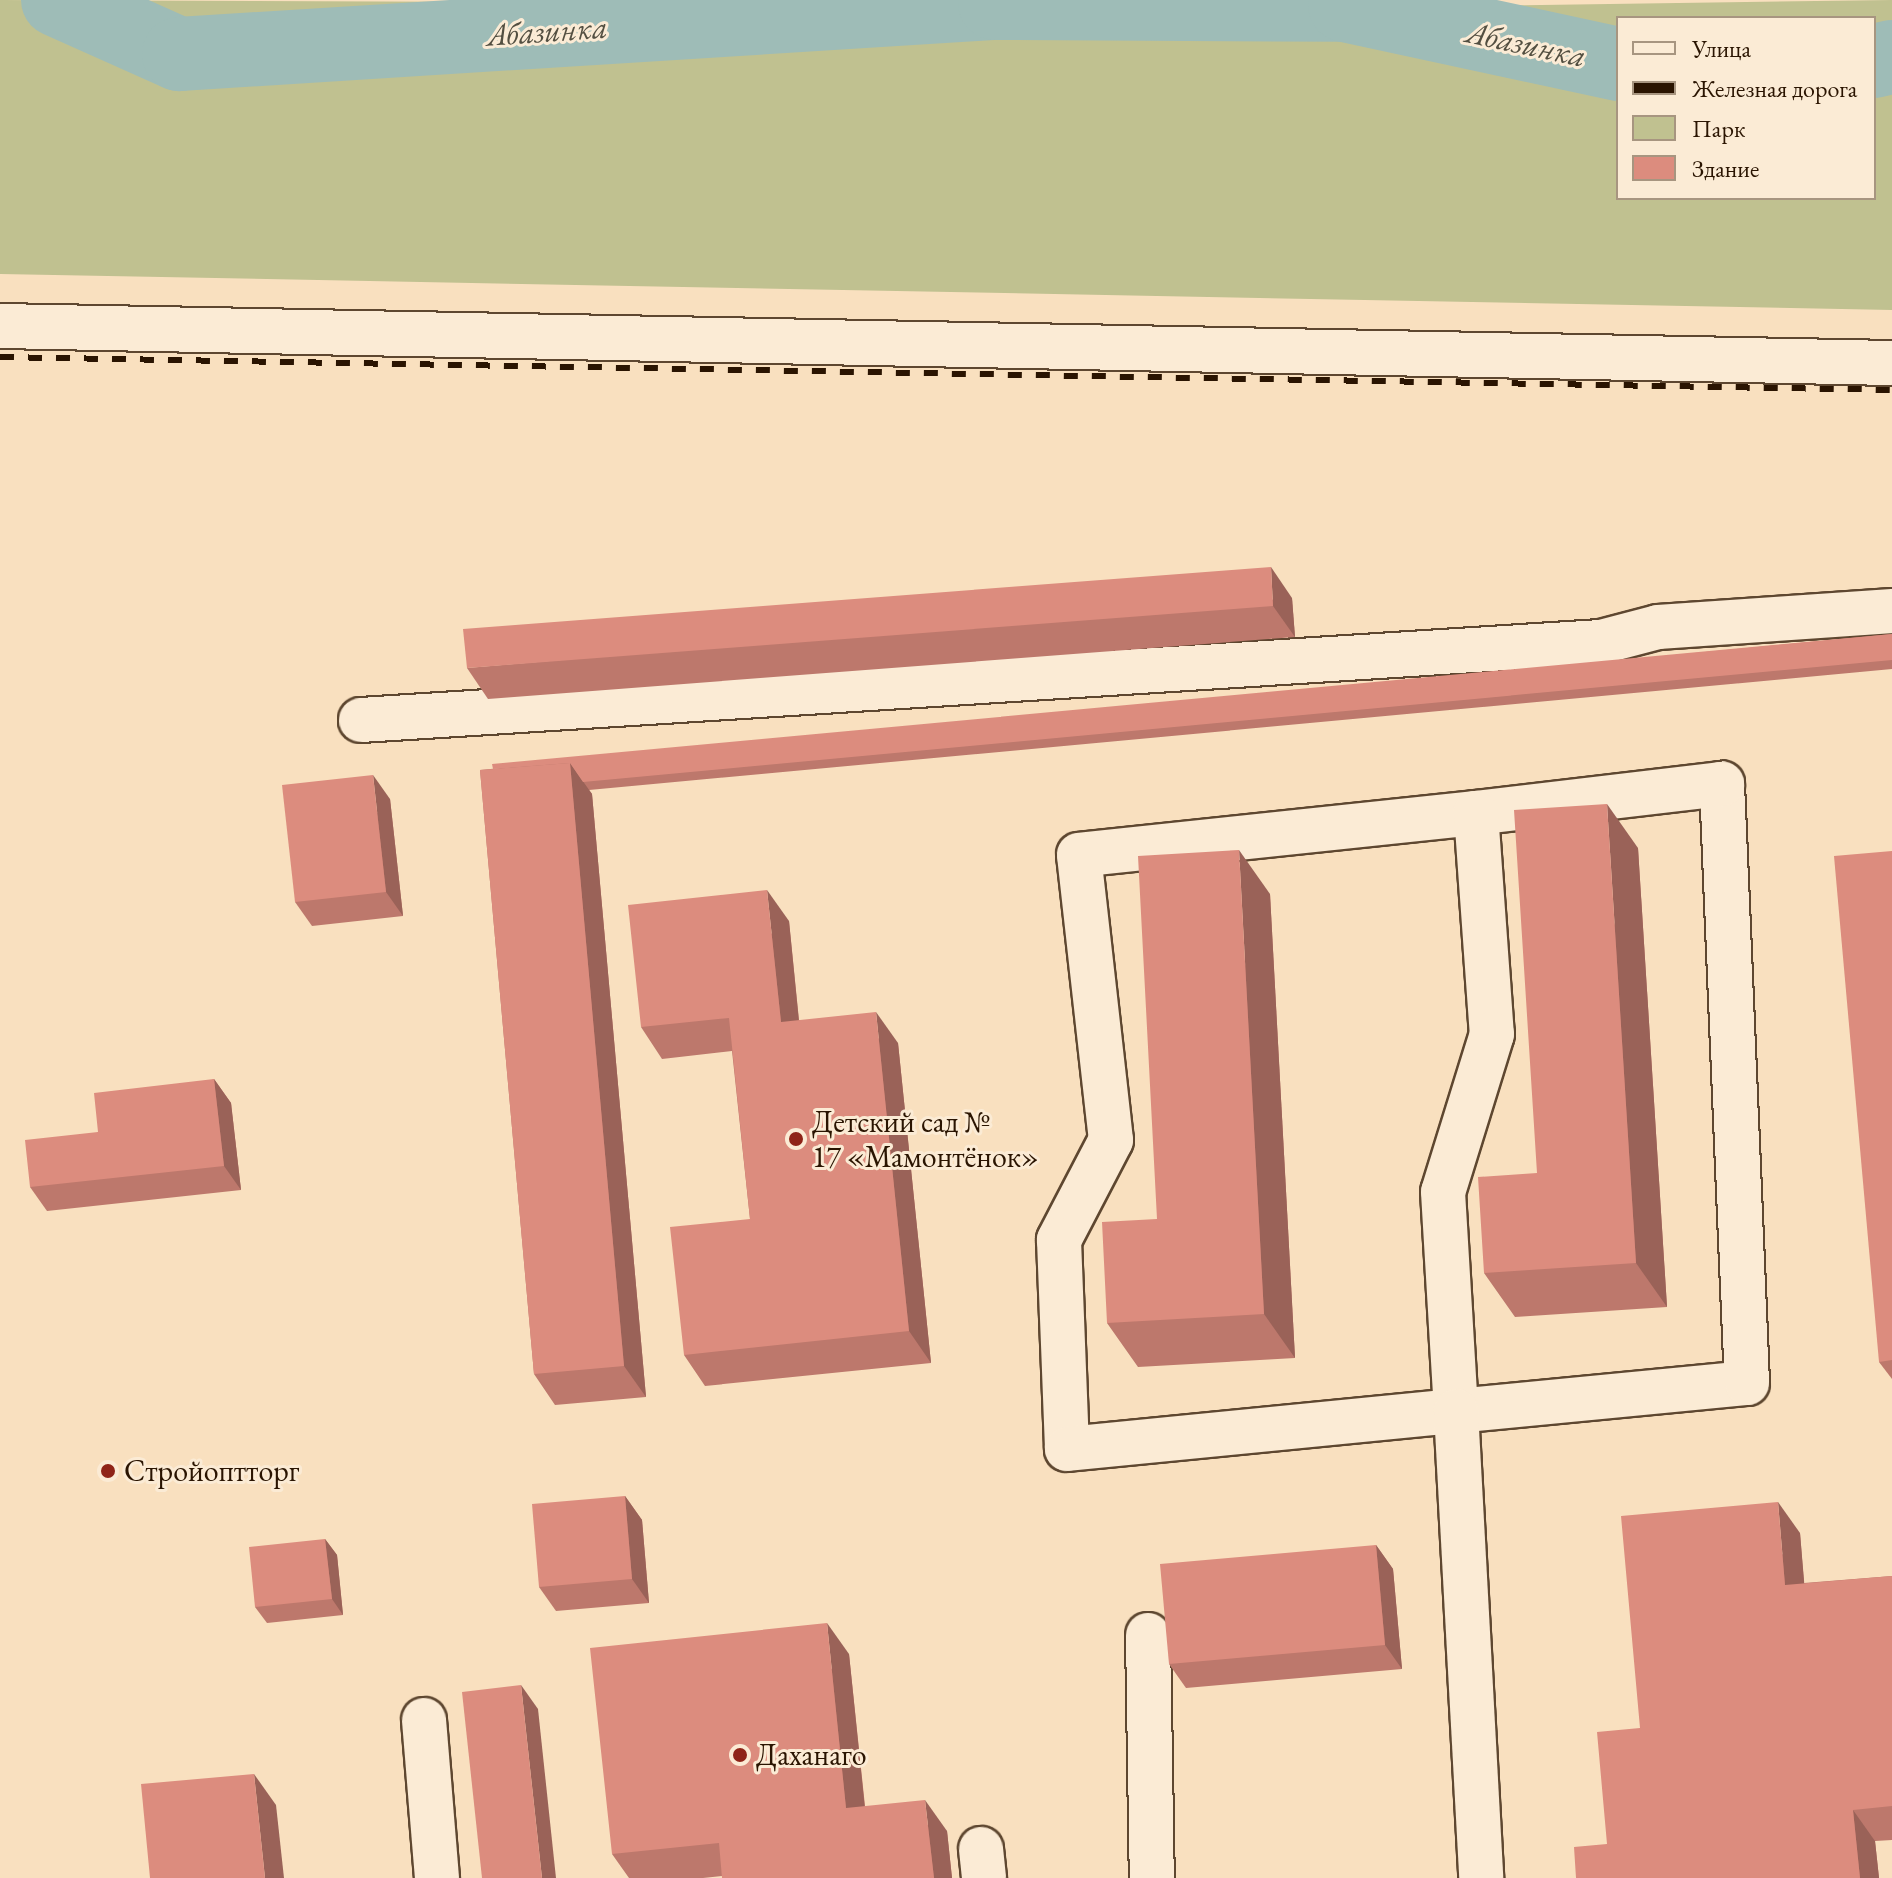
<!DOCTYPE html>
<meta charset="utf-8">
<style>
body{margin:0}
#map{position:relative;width:1892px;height:1878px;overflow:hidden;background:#f9e0bf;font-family:"EB Garamond",serif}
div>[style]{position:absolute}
.green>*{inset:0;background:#c0c190}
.river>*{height:74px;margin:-37px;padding:0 37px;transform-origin:37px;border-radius:37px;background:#9ebcb7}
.roads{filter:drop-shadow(2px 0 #5e4730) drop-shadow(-2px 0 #5e4730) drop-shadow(0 2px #5e4730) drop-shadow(0 -2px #5e4730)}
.minor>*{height:44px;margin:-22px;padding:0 22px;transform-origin:22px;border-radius:22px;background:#fbebd5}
.rail>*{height:6px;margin-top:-3px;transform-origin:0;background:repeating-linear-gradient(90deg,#2a1401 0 14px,transparent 0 28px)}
.wall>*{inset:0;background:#bd786c}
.shaded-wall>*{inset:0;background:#9a6258}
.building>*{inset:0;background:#dc8c7e}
.dots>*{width:22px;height:22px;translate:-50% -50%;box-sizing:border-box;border:4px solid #fbebd5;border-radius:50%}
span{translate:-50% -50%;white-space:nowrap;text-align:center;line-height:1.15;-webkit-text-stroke:6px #fbebd5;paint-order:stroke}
.poi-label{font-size:30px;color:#2a1401}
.left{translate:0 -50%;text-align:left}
.water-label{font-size:32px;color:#534f41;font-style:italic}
.legend{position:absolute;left:1616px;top:16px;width:260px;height:184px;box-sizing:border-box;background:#fbebd5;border:2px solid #a79580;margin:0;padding:10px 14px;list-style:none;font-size:24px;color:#2a1401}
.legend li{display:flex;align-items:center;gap:16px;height:40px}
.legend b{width:40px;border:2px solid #a79580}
</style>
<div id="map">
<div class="green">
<div style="clip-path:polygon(evenodd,0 0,1471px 6px,1892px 0,1892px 310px,0 274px,0 0,1618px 18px,1874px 18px,1874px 198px,1618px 198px,1618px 18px)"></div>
</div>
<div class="river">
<div style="left:58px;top:0;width:133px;rotate:24.1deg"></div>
<div style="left:179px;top:54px;width:818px;rotate:-3.58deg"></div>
<div style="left:995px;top:3px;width:350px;rotate:0.3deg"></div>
<div style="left:1345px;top:5px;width:279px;rotate:12.2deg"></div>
<div style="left:1874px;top:61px;width:18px;rotate:-13deg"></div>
</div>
<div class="roads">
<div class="minor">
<div style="left:0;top:326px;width:1892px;rotate:1.12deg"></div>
<div style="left:361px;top:720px;width:1242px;rotate:-3.6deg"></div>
<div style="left:1601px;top:642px;width:59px;rotate:-14.7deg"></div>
<div style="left:1658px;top:627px;width:235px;rotate:-3.9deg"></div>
<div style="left:1476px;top:813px;width:399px;rotate:174deg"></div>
<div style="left:1079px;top:855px;width:287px;rotate:83.6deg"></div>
<div style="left:1111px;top:1140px;width:113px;rotate:117.5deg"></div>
<div style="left:1059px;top:1240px;width:209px;rotate:87.8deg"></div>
<div style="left:1067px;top:1449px;width:391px;rotate:-5.6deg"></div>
<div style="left:1456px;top:1411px;width:292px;rotate:-5.5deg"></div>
<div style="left:1747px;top:1383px;width:600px;rotate:-92.39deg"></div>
<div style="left:1722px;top:784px;width:248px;rotate:173.3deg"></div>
<div style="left:1476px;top:813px;width:222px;rotate:85.9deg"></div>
<div style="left:1492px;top:1034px;width:165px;rotate:107.2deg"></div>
<div style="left:1443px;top:1192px;width:219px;rotate:86.6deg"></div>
<div style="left:1456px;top:1411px;width:468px;rotate:86.9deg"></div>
<div style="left:1148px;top:1635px;width:243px;rotate:89.1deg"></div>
<div style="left:424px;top:1720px;width:159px;rotate:85.3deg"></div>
<div style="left:981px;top:1849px;width:29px;rotate:84deg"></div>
</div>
</div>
<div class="rail">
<div style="left:0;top:357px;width:1892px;rotate:1deg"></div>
</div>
<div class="wall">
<div style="clip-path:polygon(1292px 598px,1295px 637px,488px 699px,467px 668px)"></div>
<div style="clip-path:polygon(1892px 634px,1892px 669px,589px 790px,592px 794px,646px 1397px,555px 1405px,534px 1374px,480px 770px)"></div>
<div style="clip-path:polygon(390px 799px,403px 916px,312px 926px,295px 902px)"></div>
<div style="clip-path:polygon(1638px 848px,1667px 1307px,1515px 1317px,1484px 1273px,1537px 1173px)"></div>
<div style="clip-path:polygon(1892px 851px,1892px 1379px,1879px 1362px)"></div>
<div style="clip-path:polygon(1270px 894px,1295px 1358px,1138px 1367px,1107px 1323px,1157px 1219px)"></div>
<div style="clip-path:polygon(789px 921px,799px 1020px,898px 1043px,931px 1363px,705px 1386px,684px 1355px,750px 1219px,732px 1051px,662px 1059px,641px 1027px)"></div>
<div style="clip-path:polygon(214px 1079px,231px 1103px,241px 1190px,47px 1211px,30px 1187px,98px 1132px)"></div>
<div style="clip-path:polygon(625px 1496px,642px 1520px,649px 1603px,556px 1611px,539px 1587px)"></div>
<div style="clip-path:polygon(1800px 1533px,1804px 1583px,1892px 1576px,1892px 1840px,1875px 1841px,1879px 1878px,1576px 1878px,1607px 1844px,1640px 1728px)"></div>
<div style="clip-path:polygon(325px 1539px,337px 1555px,343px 1615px,267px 1623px,255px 1607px)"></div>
<div style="clip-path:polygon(1376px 1545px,1393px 1569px,1402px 1669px,1186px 1688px,1169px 1664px)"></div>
<div style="clip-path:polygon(849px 1654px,865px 1806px,947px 1831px,952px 1878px,722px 1878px,722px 1876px,703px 1878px,629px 1878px,612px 1854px)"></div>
</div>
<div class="shaded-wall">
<div style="clip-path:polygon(1271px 567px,1292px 598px,1295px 637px,1273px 606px)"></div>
<div style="clip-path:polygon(570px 763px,592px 794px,646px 1397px,624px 1366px)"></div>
<div style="clip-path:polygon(373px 775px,390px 799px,403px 916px,386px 892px)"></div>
<div style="clip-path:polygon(1607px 804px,1638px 848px,1667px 1307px,1636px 1263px)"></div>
<div style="clip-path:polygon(1239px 850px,1270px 894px,1295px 1358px,1264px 1314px)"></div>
<div style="clip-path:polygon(767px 890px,789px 921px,802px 1053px,781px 1022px)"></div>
<div style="clip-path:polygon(876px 1012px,898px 1043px,931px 1363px,909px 1331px)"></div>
<div style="clip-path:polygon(214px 1079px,231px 1103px,241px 1190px,224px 1166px)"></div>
<div style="clip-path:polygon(625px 1496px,642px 1520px,649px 1603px,632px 1579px)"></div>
<div style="clip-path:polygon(1778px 1502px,1800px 1533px,1807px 1616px,1785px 1585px)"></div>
<div style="clip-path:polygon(325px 1539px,337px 1555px,343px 1615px,332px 1599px)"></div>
<div style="clip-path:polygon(1376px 1545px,1393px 1569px,1402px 1669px,1385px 1645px)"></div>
<div style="clip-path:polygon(827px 1623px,849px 1654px,868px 1839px,846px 1808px)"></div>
<div style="clip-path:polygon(521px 1685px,538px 1709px,556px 1878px,542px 1878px)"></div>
<div style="clip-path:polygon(254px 1774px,276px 1805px,284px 1878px,265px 1878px)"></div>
<div style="clip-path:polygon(925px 1800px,947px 1831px,952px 1878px,934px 1878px)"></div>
<div style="clip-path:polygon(1853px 1810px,1875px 1841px,1879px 1878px,1860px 1878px)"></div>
</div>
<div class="building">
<div style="clip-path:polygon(1271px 567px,1273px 606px,467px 668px,463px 629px)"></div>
<div style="clip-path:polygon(1892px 634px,1892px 660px,583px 782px,570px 763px,493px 769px,492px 764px)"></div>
<div style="clip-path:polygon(570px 763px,624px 1366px,534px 1374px,480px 770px)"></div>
<div style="clip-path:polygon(373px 775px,386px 892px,295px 902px,282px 785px)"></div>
<div style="clip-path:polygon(1607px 804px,1636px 1263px,1484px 1273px,1478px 1177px,1537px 1173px,1514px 810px)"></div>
<div style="clip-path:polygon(1239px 850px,1264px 1314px,1107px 1323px,1102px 1222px,1157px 1219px,1138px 856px)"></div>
<div style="clip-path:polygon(1892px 851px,1892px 1360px,1879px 1362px,1834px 856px)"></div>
<div style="clip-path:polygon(767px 890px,781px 1022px,876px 1012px,909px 1331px,684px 1355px,670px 1227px,750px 1219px,729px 1018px,641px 1027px,628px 905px)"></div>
<div style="clip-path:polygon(214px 1079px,224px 1166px,30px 1187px,25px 1140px,98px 1132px,94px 1093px)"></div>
<div style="clip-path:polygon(625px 1496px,632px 1579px,539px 1587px,532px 1504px)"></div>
<div style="clip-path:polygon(1778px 1502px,1785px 1585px,1892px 1576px,1892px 1806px,1853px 1810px,1860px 1878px,1576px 1878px,1574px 1847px,1607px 1844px,1597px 1732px,1640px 1728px,1621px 1516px)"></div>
<div style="clip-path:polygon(325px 1539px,332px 1599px,255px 1607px,249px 1547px)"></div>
<div style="clip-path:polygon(1376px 1545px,1385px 1645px,1169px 1664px,1160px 1564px)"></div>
<div style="clip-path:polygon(827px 1623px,846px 1808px,925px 1800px,934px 1878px,722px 1878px,719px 1843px,612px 1854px,590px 1648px)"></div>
<div style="clip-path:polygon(521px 1685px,542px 1878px,482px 1878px,462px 1692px)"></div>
<div style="clip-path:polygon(254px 1774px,265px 1878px,150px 1878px,141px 1784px)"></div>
</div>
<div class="dots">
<div style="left:796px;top:1139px;background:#8f2418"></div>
<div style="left:108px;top:1471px;background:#8f2418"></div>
<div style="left:740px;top:1755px;background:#8f2418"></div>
</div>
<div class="poi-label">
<span class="left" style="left:812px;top:1139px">Детский сад №<br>17 «Мамонтёнок»</span>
<span class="left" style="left:124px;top:1471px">Стройоптторг</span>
<span class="left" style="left:756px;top:1755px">Даханаго</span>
</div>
<div class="water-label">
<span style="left:547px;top:31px;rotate:-4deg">Абазинка</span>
<span style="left:1526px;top:44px;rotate:12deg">Абазинка</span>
</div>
<ul class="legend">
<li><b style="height:10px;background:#fbebd5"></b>Улица</li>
<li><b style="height:10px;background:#2a1401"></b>Железная дорога</li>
<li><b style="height:22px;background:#c0c190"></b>Парк</li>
<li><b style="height:22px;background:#dc8c7e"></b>Здание</li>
</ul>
</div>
